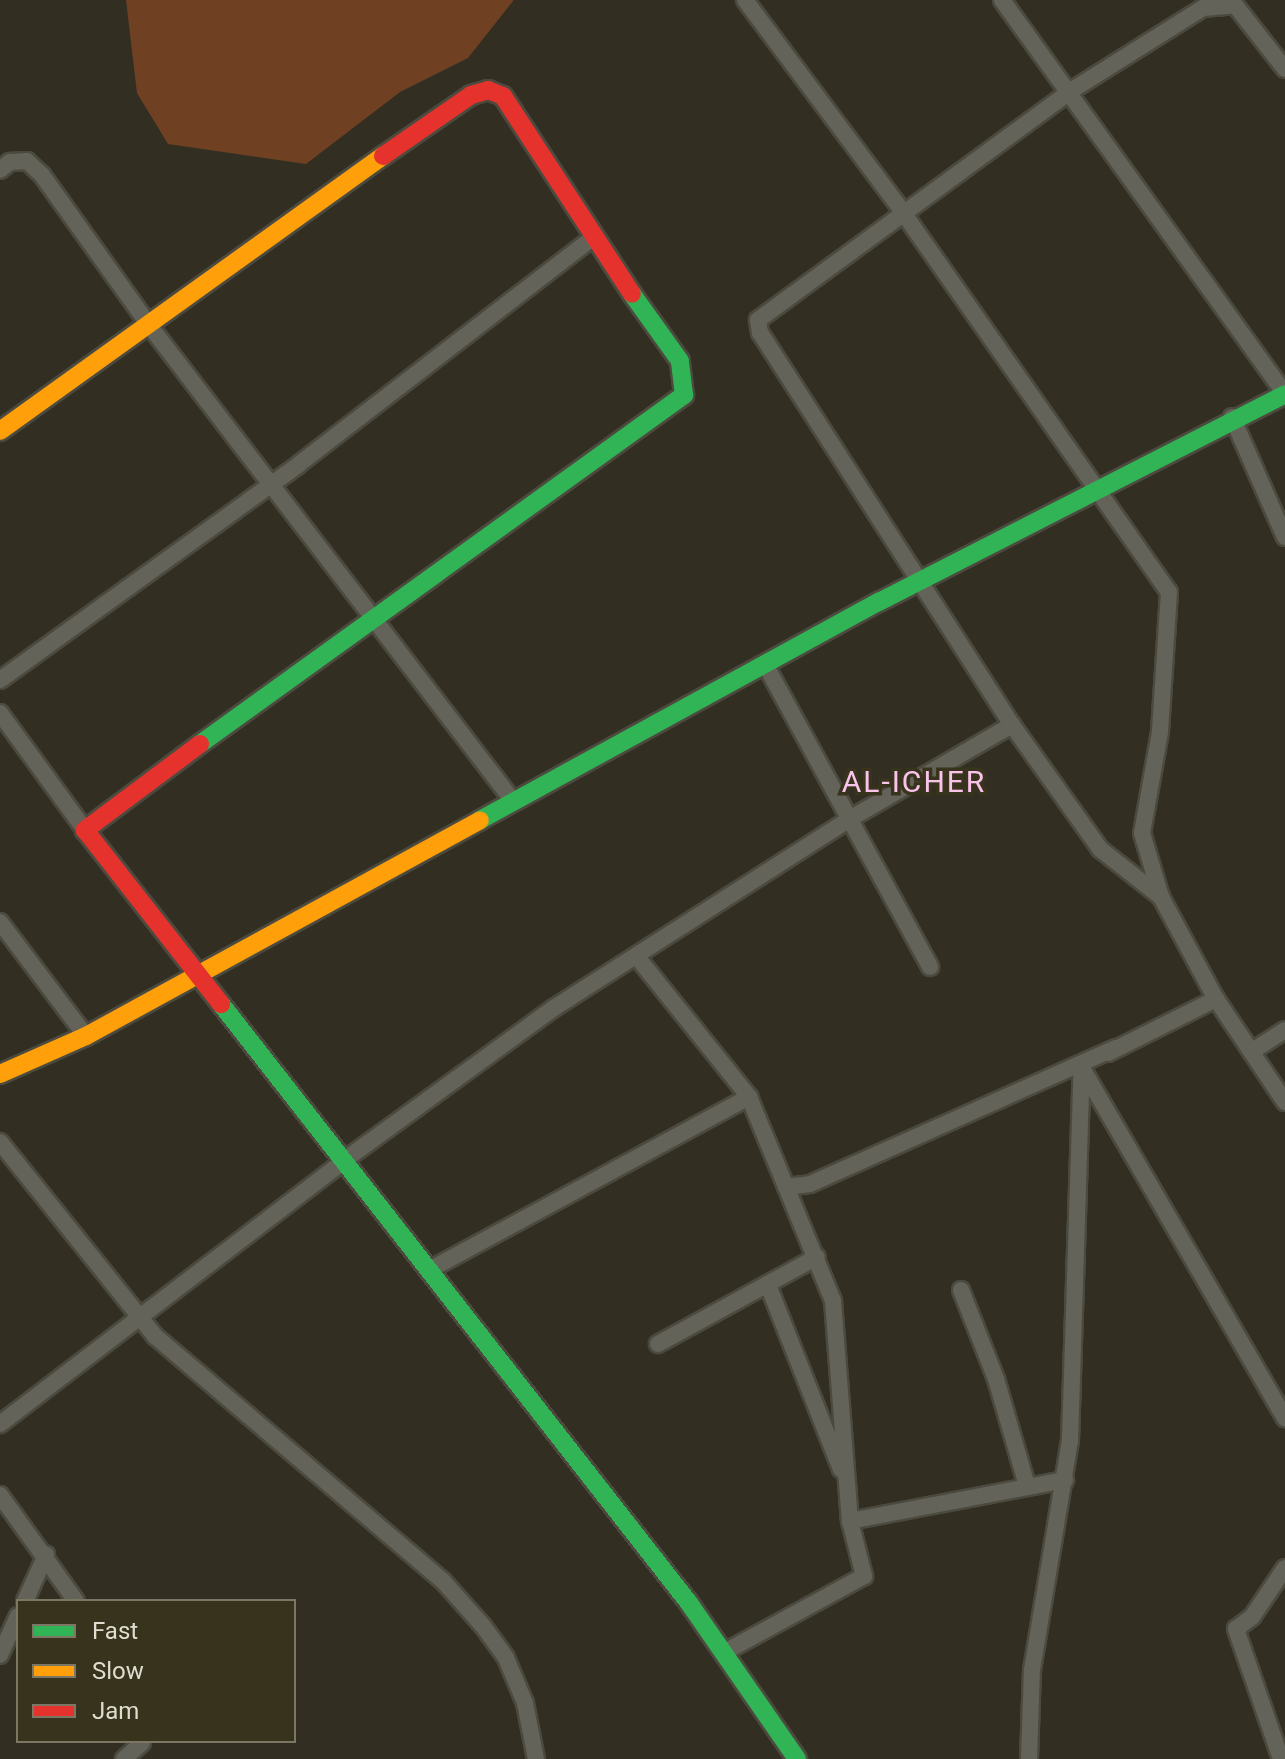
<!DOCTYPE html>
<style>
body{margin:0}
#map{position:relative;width:1285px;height:1759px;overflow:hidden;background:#322f22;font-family:Roboto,sans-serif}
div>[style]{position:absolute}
.green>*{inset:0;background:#704023}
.roads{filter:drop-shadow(2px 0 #4c4a3f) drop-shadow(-2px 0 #4c4a3f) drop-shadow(0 2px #4c4a3f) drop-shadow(0 -2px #4c4a3f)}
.street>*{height:16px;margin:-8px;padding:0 8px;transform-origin:8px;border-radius:8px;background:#646359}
.fast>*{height:18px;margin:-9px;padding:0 9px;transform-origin:9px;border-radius:9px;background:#30b455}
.slow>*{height:18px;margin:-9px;padding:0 9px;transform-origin:9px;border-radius:9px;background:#ff9f0a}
.jam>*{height:18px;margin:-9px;padding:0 9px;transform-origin:9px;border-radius:9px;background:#e5322d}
span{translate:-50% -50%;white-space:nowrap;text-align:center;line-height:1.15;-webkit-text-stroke:7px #38331c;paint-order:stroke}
.neighbourhood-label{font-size:30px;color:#f9c3eb;letter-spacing:2px}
.legend{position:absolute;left:16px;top:1599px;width:280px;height:144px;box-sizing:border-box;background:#38331c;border:2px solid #7b7764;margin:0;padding:10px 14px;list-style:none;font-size:24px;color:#dfddcf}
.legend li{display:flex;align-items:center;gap:16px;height:40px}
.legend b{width:40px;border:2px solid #7b7764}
</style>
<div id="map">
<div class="green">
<div style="clip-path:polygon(126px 0,513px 0,513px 1px,468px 58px,400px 92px,306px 164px,168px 144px,137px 93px)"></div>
</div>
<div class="roads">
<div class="street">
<div style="left:745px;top:0;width:263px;rotate:53.3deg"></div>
<div style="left:902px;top:211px;width:465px;rotate:55deg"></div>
<div style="left:1169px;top:592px;width:140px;rotate:93.7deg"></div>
<div style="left:1160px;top:732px;width:103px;rotate:100.1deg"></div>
<div style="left:1142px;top:833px;width:67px;rotate:73.5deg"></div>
<div style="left:1161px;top:897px;width:116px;rotate:61.7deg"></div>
<div style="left:1216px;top:999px;width:124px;rotate:56.2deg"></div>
<div style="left:1002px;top:0;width:485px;rotate:54.3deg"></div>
<div style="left:0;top:170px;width:13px;rotate:-39deg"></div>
<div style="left:10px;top:162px;width:17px;rotate:-3deg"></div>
<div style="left:27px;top:161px;width:21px;rotate:43deg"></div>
<div style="left:42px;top:175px;width:184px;rotate:54.5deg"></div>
<div style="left:149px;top:325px;width:599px;rotate:52.59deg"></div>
<div style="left:1232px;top:417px;width:131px;rotate:66.2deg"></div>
<div style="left:765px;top:664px;width:345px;rotate:61.4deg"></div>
<div style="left:0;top:680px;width:369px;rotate:-35.8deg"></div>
<div style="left:299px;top:464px;width:370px;rotate:-37.6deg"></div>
<div style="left:0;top:713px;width:145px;rotate:54deg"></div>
<div style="left:1012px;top:725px;width:152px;rotate:54.6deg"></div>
<div style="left:1100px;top:849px;width:78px;rotate:38.2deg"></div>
<div style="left:0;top:922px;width:143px;rotate:53deg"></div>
<div style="left:637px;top:957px;width:179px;rotate:51.3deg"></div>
<div style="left:1251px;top:1052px;width:40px;rotate:-32.9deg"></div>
<div style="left:1108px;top:1053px;width:121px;rotate:-26.6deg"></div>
<div style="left:1082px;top:1068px;width:405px;rotate:59.9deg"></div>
<div style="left:0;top:1142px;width:248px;rotate:51.4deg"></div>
<div style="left:155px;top:1336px;width:378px;rotate:40.4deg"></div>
<div style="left:443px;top:1581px;width:60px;rotate:48.4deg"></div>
<div style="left:483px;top:1626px;width:39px;rotate:54deg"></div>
<div style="left:506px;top:1658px;width:49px;rotate:67.1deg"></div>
<div style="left:525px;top:1703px;width:57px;rotate:78.9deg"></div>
<div style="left:786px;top:1187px;width:24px;rotate:-7deg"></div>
<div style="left:810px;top:1184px;width:335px;rotate:-24deg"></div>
<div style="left:431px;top:1269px;width:362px;rotate:-28.4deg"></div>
<div style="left:749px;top:1097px;width:221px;rotate:67.6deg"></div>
<div style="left:833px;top:1301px;width:221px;rotate:85.6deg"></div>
<div style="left:850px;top:1521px;width:57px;rotate:75.7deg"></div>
<div style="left:864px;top:1576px;width:161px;rotate:151.4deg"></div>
<div style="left:768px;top:1285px;width:198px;rotate:68.4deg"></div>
<div style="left:961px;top:1290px;width:96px;rotate:68.5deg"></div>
<div style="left:996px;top:1379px;width:111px;rotate:73.8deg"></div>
<div style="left:658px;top:1344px;width:181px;rotate:-28.7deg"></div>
<div style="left:0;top:1424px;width:436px;rotate:-37.4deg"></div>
<div style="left:346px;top:1159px;width:257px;rotate:-36deg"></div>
<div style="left:554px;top:1008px;width:349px;rotate:-32.6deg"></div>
<div style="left:848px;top:820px;width:190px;rotate:-30.1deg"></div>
<div style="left:1012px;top:725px;width:466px;rotate:-122.7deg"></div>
<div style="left:760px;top:333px;width:13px;rotate:-99deg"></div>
<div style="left:758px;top:320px;width:386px;rotate:-36.2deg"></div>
<div style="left:1069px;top:92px;width:158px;rotate:-32.1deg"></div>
<div style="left:1203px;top:8px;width:32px;rotate:-5deg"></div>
<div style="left:1235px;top:5px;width:81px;rotate:52deg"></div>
<div style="left:0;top:1495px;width:130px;rotate:54.4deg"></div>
<div style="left:850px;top:1521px;width:219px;rotate:-10.8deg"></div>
<div style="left:25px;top:1601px;width:51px;rotate:-65.5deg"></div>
<div style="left:0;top:1655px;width:43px;rotate:-65.2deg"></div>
<div style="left:124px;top:1759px;width:24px;rotate:-42deg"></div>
<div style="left:1029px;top:1759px;width:89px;rotate:-88.1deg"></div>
<div style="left:1032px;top:1670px;width:233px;rotate:-80.6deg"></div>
<div style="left:1070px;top:1440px;width:374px;rotate:-88.2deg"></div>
<div style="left:1281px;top:1759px;width:138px;rotate:-109.1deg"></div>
<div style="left:1236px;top:1629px;width:20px;rotate:-37deg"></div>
<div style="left:1252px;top:1617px;width:59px;rotate:-56deg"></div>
</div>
<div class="fast">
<div style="left:200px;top:744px;width:597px;rotate:-35.79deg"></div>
<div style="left:684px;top:395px;width:34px;rotate:-97deg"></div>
<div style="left:680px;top:361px;width:82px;rotate:-125.6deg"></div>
<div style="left:480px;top:820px;width:455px;rotate:-28.7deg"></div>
<div style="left:879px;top:602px;width:456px;rotate:-27.1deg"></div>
<div style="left:221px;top:1004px;width:760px;rotate:52deg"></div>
<div style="left:689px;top:1603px;width:190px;rotate:55.3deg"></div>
</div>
<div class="slow">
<div style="left:0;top:431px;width:472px;rotate:-35.7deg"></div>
<div style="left:0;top:1074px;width:94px;rotate:-23.8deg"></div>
<div style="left:86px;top:1036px;width:449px;rotate:-28.7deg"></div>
</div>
<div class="jam">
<div style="left:383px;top:156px;width:107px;rotate:-34.7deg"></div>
<div style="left:471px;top:95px;width:18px;rotate:-16deg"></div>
<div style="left:488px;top:90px;width:16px;rotate:22deg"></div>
<div style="left:503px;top:96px;width:236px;rotate:56.9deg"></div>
<div style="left:200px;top:744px;width:144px;rotate:143.2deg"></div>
<div style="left:85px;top:830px;width:221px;rotate:52deg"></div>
</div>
</div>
<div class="neighbourhood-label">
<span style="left:914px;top:782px">AL-ICHER</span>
</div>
<ul class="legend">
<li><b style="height:10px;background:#30b455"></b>Fast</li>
<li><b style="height:10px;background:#ff9f0a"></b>Slow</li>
<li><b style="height:10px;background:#e5322d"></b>Jam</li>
</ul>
</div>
